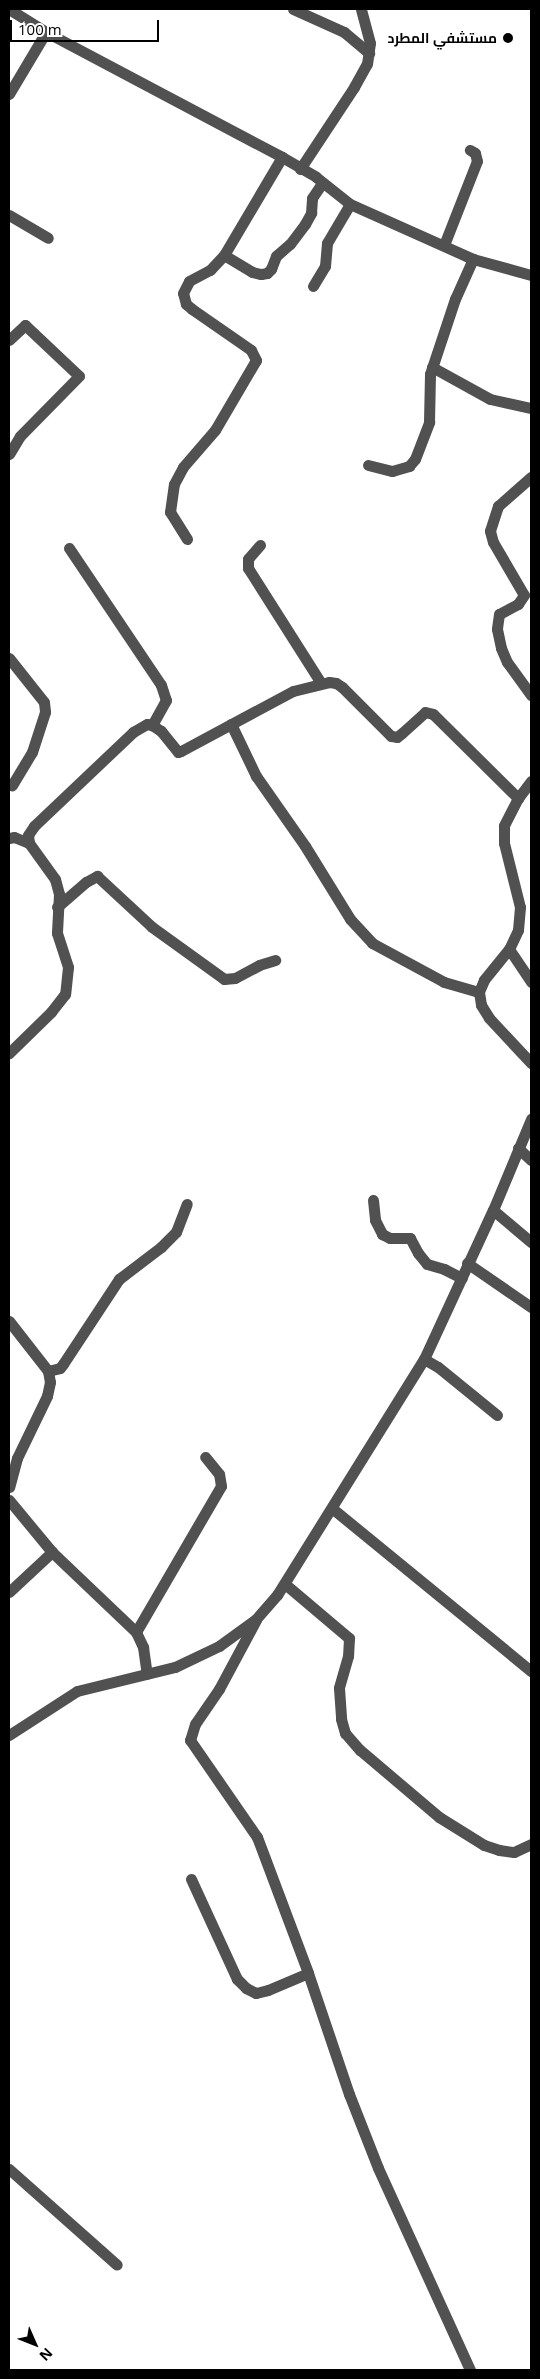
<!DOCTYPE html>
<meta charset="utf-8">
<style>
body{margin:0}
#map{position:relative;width:540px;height:2379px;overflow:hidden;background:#fff;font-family:"Open Sans",Cairo,sans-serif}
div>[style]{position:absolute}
.minor>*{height:11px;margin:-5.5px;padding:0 5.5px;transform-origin:5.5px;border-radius:5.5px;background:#515151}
.dots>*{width:14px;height:14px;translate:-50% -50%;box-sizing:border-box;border:2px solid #fff;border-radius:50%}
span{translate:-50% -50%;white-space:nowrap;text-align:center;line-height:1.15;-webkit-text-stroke:5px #fff;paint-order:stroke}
.poi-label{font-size:14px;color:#000;font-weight:700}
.right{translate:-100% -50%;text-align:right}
.frame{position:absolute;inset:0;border:10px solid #000;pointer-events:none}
.north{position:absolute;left:10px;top:2319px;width:50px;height:50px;-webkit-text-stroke:4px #fff;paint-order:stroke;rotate:134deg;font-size:14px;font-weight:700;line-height:20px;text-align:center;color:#000}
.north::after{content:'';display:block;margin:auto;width:18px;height:22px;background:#000;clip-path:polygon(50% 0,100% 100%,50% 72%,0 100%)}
.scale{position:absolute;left:10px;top:20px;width:149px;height:22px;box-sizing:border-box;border:2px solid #000;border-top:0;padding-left:6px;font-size:15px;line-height:18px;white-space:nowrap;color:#000;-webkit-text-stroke:4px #fff;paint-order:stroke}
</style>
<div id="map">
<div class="minor">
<div style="left:9px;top:9px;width:44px;rotate:31.9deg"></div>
<div style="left:46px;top:32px;width:267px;rotate:27.9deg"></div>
<div style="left:282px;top:157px;width:39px;rotate:30deg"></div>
<div style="left:316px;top:177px;width:43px;rotate:38.5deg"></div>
<div style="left:350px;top:204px;width:135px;rotate:24.1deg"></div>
<div style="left:473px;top:259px;width:60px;rotate:15.4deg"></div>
<div style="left:293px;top:9px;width:56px;rotate:24.3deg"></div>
<div style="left:344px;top:32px;width:33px;rotate:40deg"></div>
<div style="left:9px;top:94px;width:72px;rotate:-59.2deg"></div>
<div style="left:300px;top:169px;width:98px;rotate:-56.6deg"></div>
<div style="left:354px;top:87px;width:26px;rotate:-61deg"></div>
<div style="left:367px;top:64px;width:21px;rotate:-82deg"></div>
<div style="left:370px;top:43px;width:35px;rotate:-105deg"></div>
<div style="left:9px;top:215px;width:45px;rotate:30.5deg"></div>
<div style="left:444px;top:245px;width:90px;rotate:-68.6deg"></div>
<div style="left:477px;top:161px;width:8px;rotate:-104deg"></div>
<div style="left:475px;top:153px;width:6px;rotate:-149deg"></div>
<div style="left:224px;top:255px;width:33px;rotate:31deg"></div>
<div style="left:252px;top:272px;width:9px;rotate:13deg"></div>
<div style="left:261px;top:274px;width:6px;rotate:-9deg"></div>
<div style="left:267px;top:273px;width:6px;rotate:-45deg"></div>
<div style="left:271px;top:269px;width:14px;rotate:-69deg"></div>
<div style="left:276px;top:256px;width:18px;rotate:-41deg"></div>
<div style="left:290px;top:244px;width:25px;rotate:-53deg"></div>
<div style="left:305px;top:224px;width:13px;rotate:-61deg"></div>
<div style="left:311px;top:213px;width:15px;rotate:-86deg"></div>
<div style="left:312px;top:198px;width:18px;rotate:-56deg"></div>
<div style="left:313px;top:286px;width:23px;rotate:-59deg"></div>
<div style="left:325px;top:266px;width:23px;rotate:-85deg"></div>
<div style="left:327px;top:243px;width:45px;rotate:-59.5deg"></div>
<div style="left:9px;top:340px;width:22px;rotate:-43deg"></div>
<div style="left:25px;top:325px;width:74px;rotate:43.4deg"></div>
<div style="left:79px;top:376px;width:84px;rotate:134.5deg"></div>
<div style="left:20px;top:436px;width:21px;rotate:121deg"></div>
<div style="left:432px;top:367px;width:66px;rotate:28.9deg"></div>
<div style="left:490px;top:399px;width:42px;rotate:12.4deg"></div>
<div style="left:368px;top:465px;width:25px;rotate:14deg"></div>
<div style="left:392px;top:471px;width:18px;rotate:-16deg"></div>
<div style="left:409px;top:466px;width:9px;rotate:-49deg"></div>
<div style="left:415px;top:459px;width:40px;rotate:-69deg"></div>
<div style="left:429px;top:422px;width:48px;rotate:-88.8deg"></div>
<div style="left:430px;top:374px;width:79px;rotate:-71.6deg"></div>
<div style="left:455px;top:299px;width:44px;rotate:-65.8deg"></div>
<div style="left:531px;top:477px;width:44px;rotate:138.7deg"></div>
<div style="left:498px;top:506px;width:26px;rotate:108deg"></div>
<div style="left:490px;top:531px;width:11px;rotate:75deg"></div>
<div style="left:493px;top:542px;width:61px;rotate:59.7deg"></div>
<div style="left:524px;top:595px;width:11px;rotate:124deg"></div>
<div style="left:518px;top:604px;width:21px;rotate:152deg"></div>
<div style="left:499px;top:614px;width:15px;rotate:98deg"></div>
<div style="left:497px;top:629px;width:19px;rotate:78deg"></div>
<div style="left:501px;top:648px;width:15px;rotate:67deg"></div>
<div style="left:507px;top:662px;width:41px;rotate:54deg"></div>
<div style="left:187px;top:539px;width:32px;rotate:-122deg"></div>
<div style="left:170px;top:512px;width:28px;rotate:-82deg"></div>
<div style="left:174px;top:484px;width:19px;rotate:-62deg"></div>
<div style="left:183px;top:467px;width:49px;rotate:-49.1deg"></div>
<div style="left:215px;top:430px;width:81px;rotate:-59.6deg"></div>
<div style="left:256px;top:360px;width:11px;rotate:-117deg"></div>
<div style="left:251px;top:350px;width:72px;rotate:-145.2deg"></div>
<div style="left:192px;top:309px;width:8px;rotate:-140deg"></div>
<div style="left:186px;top:304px;width:11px;rotate:-105deg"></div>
<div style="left:183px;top:293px;width:13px;rotate:-63deg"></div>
<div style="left:189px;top:281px;width:24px;rotate:-28deg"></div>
<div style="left:210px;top:270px;width:21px;rotate:-47deg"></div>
<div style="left:224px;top:255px;width:114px;rotate:-59.4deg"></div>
<div style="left:260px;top:545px;width:18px;rotate:131deg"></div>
<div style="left:248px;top:559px;width:9px;rotate:90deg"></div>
<div style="left:248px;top:568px;width:136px;rotate:57.6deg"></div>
<div style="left:69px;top:548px;width:165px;rotate:56.1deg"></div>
<div style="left:161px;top:685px;width:16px;rotate:72deg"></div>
<div style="left:166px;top:700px;width:29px;rotate:119deg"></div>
<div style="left:9px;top:658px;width:56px;rotate:51.5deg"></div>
<div style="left:44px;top:702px;width:10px;rotate:84deg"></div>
<div style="left:45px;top:712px;width:42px;rotate:108deg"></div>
<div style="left:32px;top:752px;width:39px;rotate:121deg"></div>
<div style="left:231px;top:724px;width:58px;rotate:64.3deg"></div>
<div style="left:256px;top:776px;width:85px;rotate:55deg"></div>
<div style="left:305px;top:846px;width:86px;rotate:58.3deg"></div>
<div style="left:350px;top:919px;width:33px;rotate:47deg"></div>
<div style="left:372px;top:943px;width:82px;rotate:28.4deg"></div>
<div style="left:444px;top:982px;width:36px;rotate:16deg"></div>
<div style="left:531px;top:781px;width:21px;rotate:127deg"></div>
<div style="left:518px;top:798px;width:31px;rotate:117deg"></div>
<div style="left:504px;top:826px;width:17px;rotate:90deg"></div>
<div style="left:504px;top:843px;width:66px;rotate:76deg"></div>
<div style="left:520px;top:907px;width:23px;rotate:95deg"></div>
<div style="left:518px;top:930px;width:21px;rotate:115deg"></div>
<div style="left:509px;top:949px;width:40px;rotate:129deg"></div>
<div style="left:484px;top:980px;width:13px;rotate:113deg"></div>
<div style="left:479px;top:992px;width:13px;rotate:81deg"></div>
<div style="left:481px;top:1005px;width:15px;rotate:58deg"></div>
<div style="left:489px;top:1018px;width:62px;rotate:47deg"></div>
<div style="left:9px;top:838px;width:5px;rotate:-11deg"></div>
<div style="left:14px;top:837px;width:16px;rotate:22deg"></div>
<div style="left:29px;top:843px;width:44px;rotate:54.2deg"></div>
<div style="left:55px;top:879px;width:16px;rotate:75deg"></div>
<div style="left:59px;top:894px;width:39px;rotate:93deg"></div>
<div style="left:57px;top:933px;width:36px;rotate:72deg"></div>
<div style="left:68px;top:967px;width:27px;rotate:96deg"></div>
<div style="left:65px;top:994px;width:23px;rotate:128deg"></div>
<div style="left:51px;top:1012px;width:59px;rotate:135.7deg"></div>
<div style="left:29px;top:843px;width:8px;rotate:-97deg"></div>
<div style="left:28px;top:835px;width:11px;rotate:-56deg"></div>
<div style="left:34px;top:826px;width:137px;rotate:-43.5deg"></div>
<div style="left:133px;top:732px;width:16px;rotate:-30deg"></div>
<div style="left:147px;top:724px;width:5px;rotate:11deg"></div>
<div style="left:152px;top:725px;width:11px;rotate:34deg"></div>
<div style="left:161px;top:731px;width:27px;rotate:51deg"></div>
<div style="left:178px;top:752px;width:3px;rotate:-18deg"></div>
<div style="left:181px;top:751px;width:127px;rotate:-28.2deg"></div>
<div style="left:293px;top:691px;width:37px;rotate:-14deg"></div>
<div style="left:329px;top:682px;width:7px;rotate:8deg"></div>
<div style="left:336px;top:683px;width:7px;rotate:34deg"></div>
<div style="left:342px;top:687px;width:69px;rotate:45deg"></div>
<div style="left:391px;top:736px;width:6px;rotate:9deg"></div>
<div style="left:397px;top:737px;width:6px;rotate:-39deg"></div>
<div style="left:402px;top:733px;width:31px;rotate:-42deg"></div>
<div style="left:425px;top:712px;width:8px;rotate:14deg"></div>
<div style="left:433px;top:714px;width:120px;rotate:44.7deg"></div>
<div style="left:57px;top:907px;width:38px;rotate:-41deg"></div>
<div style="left:86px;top:882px;width:13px;rotate:-29deg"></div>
<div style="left:97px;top:876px;width:75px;rotate:42.8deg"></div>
<div style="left:152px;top:927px;width:89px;rotate:35.8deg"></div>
<div style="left:224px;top:979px;width:11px;rotate:-5deg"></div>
<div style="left:235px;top:978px;width:27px;rotate:-28deg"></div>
<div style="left:259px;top:965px;width:17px;rotate:-17deg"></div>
<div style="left:509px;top:949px;width:40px;rotate:56deg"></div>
<div style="left:518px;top:1148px;width:18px;rotate:43deg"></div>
<div style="left:373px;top:1200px;width:20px;rotate:84deg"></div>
<div style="left:375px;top:1220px;width:16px;rotate:63deg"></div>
<div style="left:382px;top:1234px;width:9px;rotate:27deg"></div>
<div style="left:390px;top:1238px;width:20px"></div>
<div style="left:410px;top:1238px;width:17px;rotate:62deg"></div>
<div style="left:418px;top:1253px;width:14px;rotate:51deg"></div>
<div style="left:427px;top:1264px;width:18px;rotate:16deg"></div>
<div style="left:444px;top:1269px;width:20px;rotate:27deg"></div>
<div style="left:493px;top:1210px;width:50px;rotate:40.1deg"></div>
<div style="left:467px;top:1263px;width:78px;rotate:34.5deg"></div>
<div style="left:9px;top:1321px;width:63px;rotate:52deg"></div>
<div style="left:48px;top:1371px;width:11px;rotate:80deg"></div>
<div style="left:50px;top:1382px;width:14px;rotate:102deg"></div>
<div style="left:47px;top:1396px;width:69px;rotate:115.8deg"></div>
<div style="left:17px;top:1458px;width:30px;rotate:105deg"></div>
<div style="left:424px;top:1359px;width:16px;rotate:30deg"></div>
<div style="left:438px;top:1367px;width:76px;rotate:39.1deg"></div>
<div style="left:48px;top:1371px;width:12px;rotate:-14deg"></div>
<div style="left:60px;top:1368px;width:5px;rotate:-53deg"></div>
<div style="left:63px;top:1364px;width:102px;rotate:-56.6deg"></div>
<div style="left:119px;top:1279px;width:53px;rotate:-37.3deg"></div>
<div style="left:161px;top:1247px;width:21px;rotate:-45deg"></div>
<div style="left:176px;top:1232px;width:30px;rotate:-69deg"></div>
<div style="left:9px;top:1500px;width:67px;rotate:50.4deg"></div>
<div style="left:52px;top:1552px;width:116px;rotate:43.6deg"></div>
<div style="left:136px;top:1632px;width:17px;rotate:65deg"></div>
<div style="left:143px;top:1647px;width:27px;rotate:82deg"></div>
<div style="left:333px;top:1509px;width:256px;rotate:39.3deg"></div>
<div style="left:285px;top:1584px;width:84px;rotate:40.2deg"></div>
<div style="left:349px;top:1638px;width:18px;rotate:93deg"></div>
<div style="left:348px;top:1656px;width:33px;rotate:106deg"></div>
<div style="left:339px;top:1688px;width:31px;rotate:86deg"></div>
<div style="left:341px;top:1719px;width:15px;rotate:74deg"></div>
<div style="left:345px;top:1733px;width:23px;rotate:49deg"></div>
<div style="left:360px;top:1750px;width:104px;rotate:40.3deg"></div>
<div style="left:439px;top:1817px;width:53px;rotate:31.9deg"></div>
<div style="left:484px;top:1845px;width:16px;rotate:18deg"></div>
<div style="left:499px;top:1850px;width:15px;rotate:8deg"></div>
<div style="left:514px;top:1852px;width:19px;rotate:-25deg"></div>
<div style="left:9px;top:1592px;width:59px;rotate:-42.9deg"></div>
<div style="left:256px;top:1620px;width:78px;rotate:118.2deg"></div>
<div style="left:219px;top:1689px;width:42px;rotate:124.4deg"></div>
<div style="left:195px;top:1724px;width:17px;rotate:107deg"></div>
<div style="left:190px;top:1740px;width:118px;rotate:55.4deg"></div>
<div style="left:257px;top:1837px;width:145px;rotate:69.4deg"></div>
<div style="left:308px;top:1973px;width:128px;rotate:71.3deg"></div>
<div style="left:349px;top:2094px;width:79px;rotate:68.6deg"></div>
<div style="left:378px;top:2168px;width:222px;rotate:65.5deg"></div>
<div style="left:136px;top:1632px;width:169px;rotate:-59.8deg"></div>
<div style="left:221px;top:1486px;width:12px;rotate:-99deg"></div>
<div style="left:219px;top:1474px;width:22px;rotate:-129deg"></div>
<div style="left:9px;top:1735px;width:81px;rotate:-32.9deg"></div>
<div style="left:77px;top:1691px;width:101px;rotate:-13.8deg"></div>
<div style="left:175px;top:1667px;width:49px;rotate:-25.5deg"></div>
<div style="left:219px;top:1646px;width:46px;rotate:-36.1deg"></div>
<div style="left:256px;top:1619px;width:32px;rotate:-49deg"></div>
<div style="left:277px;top:1595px;width:278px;rotate:-58.1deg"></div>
<div style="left:424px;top:1359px;width:164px;rotate:-65.2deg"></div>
<div style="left:493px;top:1210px;width:99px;rotate:-67.3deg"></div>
<div style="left:191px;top:1879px;width:110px;rotate:65.3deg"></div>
<div style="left:237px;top:1979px;width:13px;rotate:45deg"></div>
<div style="left:246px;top:1988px;width:11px;rotate:27deg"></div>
<div style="left:256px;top:1993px;width:12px;rotate:-14deg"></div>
<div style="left:268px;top:1990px;width:43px;rotate:-23deg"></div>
<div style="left:9px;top:2169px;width:144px;rotate:41.6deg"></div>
</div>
<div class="dots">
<div style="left:508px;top:38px;background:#000"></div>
</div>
<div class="poi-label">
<span class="right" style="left:497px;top:38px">مستشفي المطرد</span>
</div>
<div class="frame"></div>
<div class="north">N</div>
<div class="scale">100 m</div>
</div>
